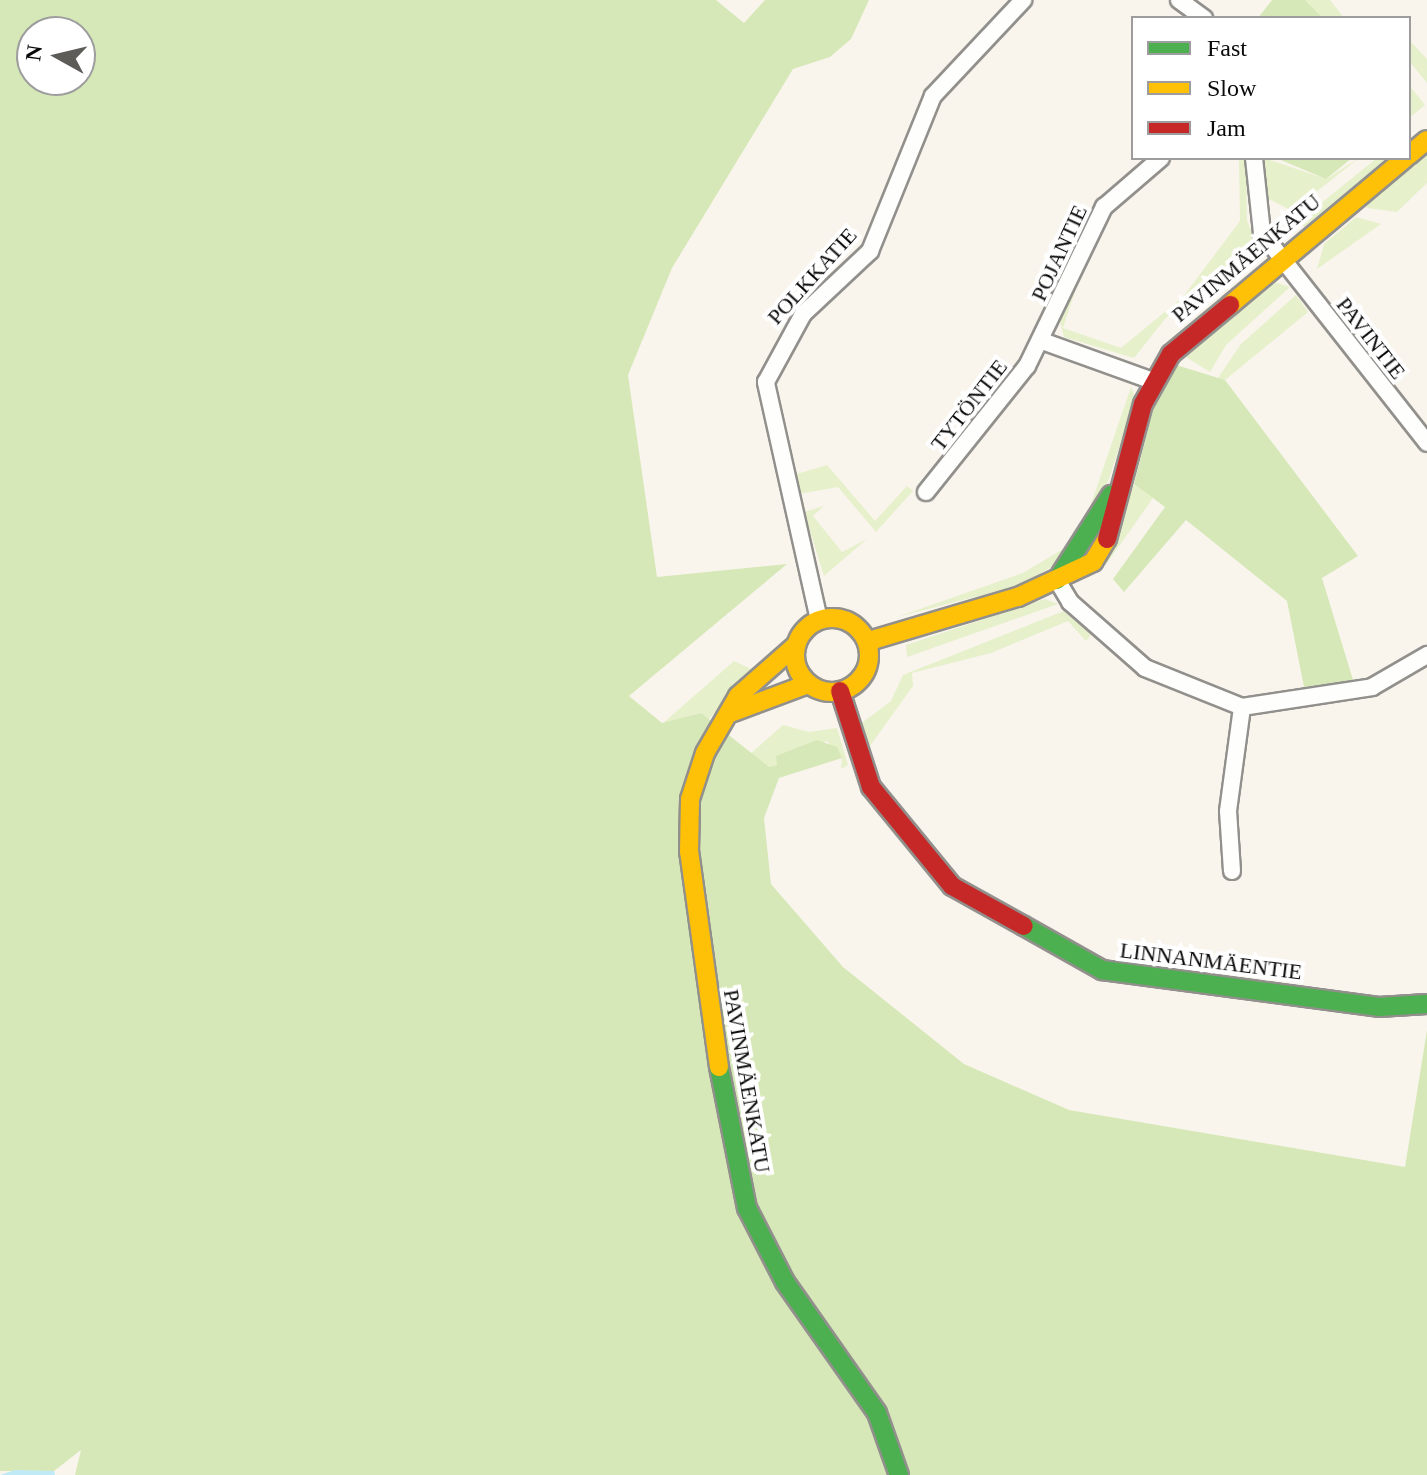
<!DOCTYPE html>
<meta charset="utf-8">
<style>
body{margin:0}
#map{position:relative;width:1427px;height:1475px;overflow:hidden;background:#f9f5ed;font-family:"Times New Roman",serif}
div>[style]{position:absolute}
.green>*{inset:0;background:#e6f0cb}
.forest>*{inset:0;background:#d7e8b8}
.water>*{inset:0;background:#c0eaf6}
.roads{filter:drop-shadow(2px 0 #92908c) drop-shadow(-2px 0 #92908c) drop-shadow(0 2px #92908c) drop-shadow(0 -2px #92908c)}
.street>*{height:16px;margin:-8px;padding:0 8px;transform-origin:8px;border-radius:8px;background:#fefefc}
.fast>*{height:18px;margin:-9px;padding:0 9px;transform-origin:9px;border-radius:9px;background:#4caf50}
.slow>*{height:18px;margin:-9px;padding:0 9px;transform-origin:9px;border-radius:9px;background:#ffc107}
.slow>.ring{margin:-9px;padding:0;box-sizing:content-box;background:none;border:18px solid #ffc107;border-radius:50%}
.jam>*{height:18px;margin:-9px;padding:0 9px;transform-origin:9px;border-radius:9px;background:#c62828}
span{translate:-50% -50%;white-space:nowrap;text-align:center;line-height:1.15;-webkit-text-stroke:8px #fff;paint-order:stroke}
.street-label{font-size:22px;color:#0a0a0a}
.legend{position:absolute;left:1131px;top:16px;width:280px;height:144px;box-sizing:border-box;background:#fff;border:2px solid #9d9d9d;margin:0;padding:10px 14px;list-style:none;font-size:24px;color:#0a0a0a}
.legend li{display:flex;align-items:center;gap:16px;height:40px}
.legend b{width:40px;border:2px solid #9d9d9d}
.north{position:absolute;left:16px;top:16px;width:80px;height:80px;box-sizing:border-box;background:#fff;border:2px solid #9d9d9d;border-radius:50%;rotate:278deg;font-size:22px;font-weight:700;line-height:32px;text-align:center;color:#0a0a0a}
.north::after{content:'';display:block;margin:auto;width:28px;height:36px;background:#5e5c59;clip-path:polygon(50% 0,100% 100%,50% 72%,0 100%)}
</style>
<div id="map">
<div class="green">
<div style="clip-path:polygon(1305px 0,1330px 0,1344px 18px,1323px 18px)"></div>
<div style="clip-path:polygon(1410px 41px,1427px 59px,1427px 83px,1409px 61px)"></div>
<div style="clip-path:polygon(1409px 85px,1425px 105px,1409px 118px)"></div>
<div style="clip-path:polygon(1427px 151px,1427px 183px,1397px 212px,1367px 208px,1365px 201px)"></div>
<div style="clip-path:polygon(1239px 158px,1246px 158px,1247px 220px,1255px 241px,1165px 319px,1134px 358px,1064px 337px,1060px 321px,1080px 276px,1063px 328px,1121px 348px,1183px 297px,1240px 221px)"></div>
<div style="clip-path:polygon(1264px 158px,1326px 179px,1359px 158px,1292px 211px,1263px 196px)"></div>
<div style="clip-path:polygon(1377px 158px,1389px 158px,1304px 227px,1299px 221px)"></div>
<div style="clip-path:polygon(1356px 217px,1381px 224px,1317px 269px,1324px 244px)"></div>
<div style="clip-path:polygon(1274px 282px,1290px 287px,1226px 345px,1210px 372px,1186px 357px)"></div>
<div style="clip-path:polygon(1296px 295px,1308px 312px,1225px 380px,1218px 378px,1241px 344px)"></div>
<div style="clip-path:polygon(1131px 387px,1135px 397px,1110px 476px,1097px 509px,1090px 507px)"></div>
<div style="clip-path:polygon(827px 465px,875px 521px,907px 486px,913px 491px,876px 532px,838px 487px,799px 494px,793px 475px)"></div>
<div style="clip-path:polygon(1134px 484px,1153px 498px,1105px 566px,1103px 563px)"></div>
<div style="clip-path:polygon(824px 506px,813px 516px,842px 552px,867px 539px,824px 576px,804px 512px)"></div>
<div style="clip-path:polygon(1068px 546px,1056px 564px,1021px 585px,897px 617px,1023px 573px)"></div>
<div style="clip-path:polygon(1045px 599px,1058px 604px,907px 657px,906px 645px)"></div>
<div style="clip-path:polygon(1064px 611px,1091px 635px,1086px 641px,1068px 621px,991px 653px,912px 673px,913px 686px,870px 746px,859px 725px,891px 701px,903px 675px)"></div>
<div style="clip-path:polygon(734px 661px,753px 670px,708px 720px,700px 713px,662px 724px)"></div>
<div style="clip-path:polygon(783px 725px,809px 732px,837px 728px,848px 765px,841px 769px,842px 758px,827px 741px,777px 756px,778px 765px,769px 767px,748px 756px)"></div>
</div>
<div class="forest">
<div style="clip-path:polygon(evenodd,0 0,716px 0,744px 23px,765px 0,869px 0,851px 39px,830px 57px,793px 69px,672px 268px,628px 375px,657px 577px,787px 564px,629px 696px,662px 723px,701px 713px,769px 767px,777px 765px,776px 756px,817px 740px,837px 747px,842px 758px,779px 778px,764px 818px,771px 884px,843px 967px,964px 1064px,1069px 1110px,1405px 1167px,1427px 1030px,1427px 1475px,75px 1475px,81px 1450px,54px 1471px,0 1471px,0 0,32px 32px,80px 32px,80px 80px,32px 80px,32px 32px)"></div>
<div style="clip-path:polygon(1272px 0,1305px 0,1323px 18px,1258px 18px)"></div>
<div style="clip-path:polygon(1276px 158px,1352px 158px,1326px 179px)"></div>
<div style="clip-path:polygon(1176px 365px,1225px 380px,1358px 556px,1322px 578px,1353px 680px,1304px 687px,1287px 601px,1186px 520px,1124px 592px,1113px 579px,1165px 507px,1134px 484px,1156px 398px)"></div>
</div>
<div class="water">
<div style="clip-path:polygon(15px 1470px,54px 1471px,55px 1475px,0 1475px)"></div>
</div>
<div class="roads">
<div class="street">
<div style="left:1179px;top:0;width:31px;rotate:36deg"></div>
<div style="left:1254px;top:158px;width:75px;rotate:83.9deg"></div>
<div style="left:1262px;top:233px;width:267px;rotate:51.8deg"></div>
<div style="left:1042px;top:341px;width:118px;rotate:19.8deg"></div>
<div style="left:926px;top:492px;width:161px;rotate:-51.3deg"></div>
<div style="left:1027px;top:366px;width:177px;rotate:-64.2deg"></div>
<div style="left:1104px;top:207px;width:75px;rotate:-40.7deg"></div>
<div style="left:1057px;top:580px;width:26px;rotate:59deg"></div>
<div style="left:1070px;top:602px;width:100px;rotate:41.3deg"></div>
<div style="left:1145px;top:668px;width:105px;rotate:21.9deg"></div>
<div style="left:1242px;top:707px;width:132px;rotate:-8.7deg"></div>
<div style="left:1372px;top:687px;width:64px;rotate:-30.2deg"></div>
<div style="left:819px;top:620px;width:244px;rotate:-102.6deg"></div>
<div style="left:766px;top:382px;width:77px;rotate:-61.4deg"></div>
<div style="left:803px;top:314px;width:92px;rotate:-43.2deg"></div>
<div style="left:870px;top:251px;width:167px;rotate:-67.9deg"></div>
<div style="left:933px;top:96px;width:132px;rotate:-46.8deg"></div>
<div style="left:1232px;top:871px;width:60px;rotate:-93.8deg"></div>
<div style="left:1228px;top:811px;width:105px;rotate:-82.3deg"></div>
</div>
<div class="fast">
<div style="left:1057px;top:580px;width:101px;rotate:-57.6deg"></div>
<div style="left:1024px;top:926px;width:90px;rotate:29.4deg"></div>
<div style="left:1102px;top:970px;width:279px;rotate:7.6deg"></div>
<div style="left:1379px;top:1007px;width:48px;rotate:-3.6deg"></div>
<div style="left:719px;top:1067px;width:144px;rotate:78.8deg"></div>
<div style="left:747px;top:1208px;width:83px;rotate:62.8deg"></div>
<div style="left:785px;top:1282px;width:160px;rotate:54.9deg"></div>
<div style="left:877px;top:1413px;width:66px;rotate:70.5deg"></div>
</div>
<div class="slow">
<div style="left:1409px;top:155px;width:23px;rotate:-40deg"></div>
<div style="left:1230px;top:305px;width:229px;rotate:-40deg"></div>
<div class="ring" style="left:795px;top:618px;width:56px;height:56px"></div>
<div style="left:869px;top:641px;width:155px;rotate:-16.5deg"></div>
<div style="left:1018px;top:597px;width:83px;rotate:-25deg"></div>
<div style="left:1093px;top:562px;width:27px;rotate:-59deg"></div>
<div style="left:733px;top:712px;width:80px;rotate:-20.5deg"></div>
<div style="left:719px;top:1067px;width:217px;rotate:-97.9deg"></div>
<div style="left:689px;top:852px;width:53px;rotate:-88.9deg"></div>
<div style="left:690px;top:799px;width:48px;rotate:-71.9deg"></div>
<div style="left:705px;top:753px;width:66px;rotate:-59.9deg"></div>
<div style="left:738px;top:696px;width:77px;rotate:-41.3deg"></div>
</div>
<div class="jam">
<div style="left:1107px;top:539px;width:140px;rotate:-75.1deg"></div>
<div style="left:1143px;top:404px;width:57px;rotate:-60.8deg"></div>
<div style="left:1171px;top:354px;width:77px;rotate:-39.7deg"></div>
<div style="left:840px;top:691px;width:101px;rotate:72.1deg"></div>
<div style="left:871px;top:787px;width:128px;rotate:50.7deg"></div>
<div style="left:952px;top:886px;width:82px;rotate:29.1deg"></div>
</div>
</div>
<div class="street-label">
<span style="left:1059px;top:253px;rotate:-65deg">POJANTIE</span>
<span style="left:1246px;top:258px;rotate:-40deg">PAVINMÄENKATU</span>
<span style="left:812px;top:276px;rotate:-48deg">POLKKATIE</span>
<span style="left:1371px;top:338px;rotate:52deg">PAVINTIE</span>
<span style="left:969px;top:405px;rotate:-52deg">TYTÖNTIE</span>
<span style="left:1211px;top:961px;rotate:7deg">LINNANMÄENTIE</span>
<span style="left:747px;top:1081px;rotate:80deg">PAVINMÄENKATU</span>
</div>
<ul class="legend">
<li><b style="height:10px;background:#4caf50"></b>Fast</li>
<li><b style="height:10px;background:#ffc107"></b>Slow</li>
<li><b style="height:10px;background:#c62828"></b>Jam</li>
</ul>
<div class="north">N</div>
</div>
